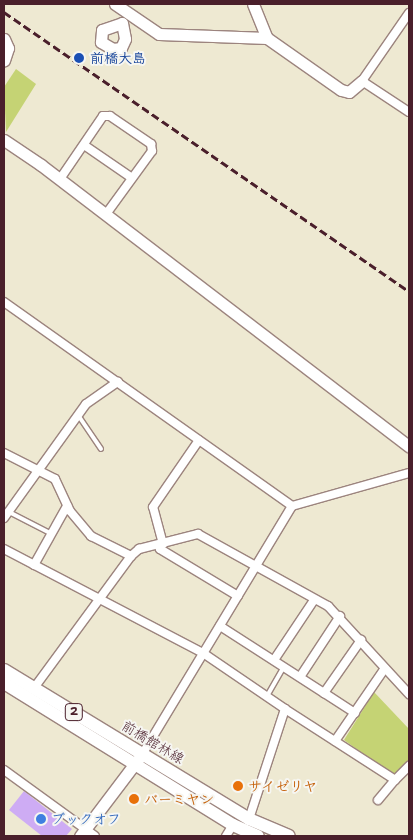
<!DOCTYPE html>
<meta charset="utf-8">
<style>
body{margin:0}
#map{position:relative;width:413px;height:840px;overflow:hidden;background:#eee9d2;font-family:"Shantell Sans","Klee One",sans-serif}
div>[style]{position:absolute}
.green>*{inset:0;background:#c5d374}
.building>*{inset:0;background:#ceacf4}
.roads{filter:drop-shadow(1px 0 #9c847e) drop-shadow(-1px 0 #9c847e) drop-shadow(0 1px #9c847e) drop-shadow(0 -1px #9c847e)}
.lane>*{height:4px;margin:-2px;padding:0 2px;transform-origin:2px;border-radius:2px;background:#fff}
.street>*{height:8px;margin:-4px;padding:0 4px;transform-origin:4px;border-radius:4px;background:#fff}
.secondary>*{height:11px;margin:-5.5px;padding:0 5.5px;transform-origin:5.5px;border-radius:5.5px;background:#fff}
.primary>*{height:12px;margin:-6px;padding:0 6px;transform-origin:6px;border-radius:6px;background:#fff}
.rail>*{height:2.5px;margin-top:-1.25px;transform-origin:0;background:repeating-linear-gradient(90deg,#4a1f2b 0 8px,transparent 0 12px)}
.dots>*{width:14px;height:14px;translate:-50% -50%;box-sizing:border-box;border:2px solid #f6f6f2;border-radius:50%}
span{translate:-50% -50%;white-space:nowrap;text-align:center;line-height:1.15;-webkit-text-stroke:4px #f6f6f2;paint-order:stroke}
.shield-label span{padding:1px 4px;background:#f6f6f2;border:1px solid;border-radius:4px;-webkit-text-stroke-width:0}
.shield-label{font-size:12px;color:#4a1f2b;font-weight:700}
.transit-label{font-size:14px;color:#164399;font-weight:700}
.left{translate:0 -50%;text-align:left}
.street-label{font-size:14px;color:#4a1f2b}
.food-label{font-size:14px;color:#c56008;font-weight:700}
.shop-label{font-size:14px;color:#366cbe;font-weight:700}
.frame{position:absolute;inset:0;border:5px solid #4a1f2b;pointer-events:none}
</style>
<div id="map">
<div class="green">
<div style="clip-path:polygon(16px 69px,36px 84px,6px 132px,4px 87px)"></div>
<div style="clip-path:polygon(374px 692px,409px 729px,409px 761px,398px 773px,391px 774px,344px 740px)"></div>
</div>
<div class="building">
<div style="clip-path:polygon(24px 791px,72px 829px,66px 836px,42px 836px,9px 810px)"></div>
</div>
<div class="roads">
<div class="lane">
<div style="left:78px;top:415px;width:41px;rotate:55.9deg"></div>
<div style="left:9px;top:512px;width:46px;rotate:27.1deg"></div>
<div style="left:267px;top:696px;width:34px;rotate:-60deg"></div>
</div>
<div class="street">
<div style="left:409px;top:13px;width:83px;rotate:124.7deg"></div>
<div style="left:362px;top:81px;width:56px;rotate:33.4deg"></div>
<div style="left:84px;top:145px;width:58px;rotate:34.5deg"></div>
<div style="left:60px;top:179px;width:76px;rotate:-55.7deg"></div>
<div style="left:103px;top:116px;width:7px"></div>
<div style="left:110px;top:116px;width:50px;rotate:34.3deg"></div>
<div style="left:151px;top:144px;width:7px;rotate:82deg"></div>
<div style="left:152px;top:151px;width:78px;rotate:126.1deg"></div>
<div style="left:4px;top:302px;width:353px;rotate:35.3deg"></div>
<div style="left:4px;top:453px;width:57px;rotate:27deg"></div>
<div style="left:55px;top:479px;width:35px;rotate:65deg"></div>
<div style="left:70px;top:511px;width:33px;rotate:50deg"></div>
<div style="left:91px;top:536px;width:45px;rotate:26.6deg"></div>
<div style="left:4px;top:518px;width:140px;rotate:-54.3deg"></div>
<div style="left:86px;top:404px;width:39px;rotate:-35deg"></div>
<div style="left:163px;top:544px;width:38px;rotate:-105deg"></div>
<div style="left:153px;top:507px;width:81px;rotate:-55.5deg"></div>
<div style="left:159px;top:545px;width:4px;rotate:76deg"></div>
<div style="left:160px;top:549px;width:91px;rotate:31.1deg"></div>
<div style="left:4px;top:549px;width:225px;rotate:27.6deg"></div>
<div style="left:203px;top:653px;width:99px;rotate:34.3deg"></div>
<div style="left:34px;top:565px;width:68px;rotate:-60.8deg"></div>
<div style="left:220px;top:626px;width:124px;rotate:32.8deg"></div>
<div style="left:274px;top:660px;width:72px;rotate:-56.3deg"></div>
<div style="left:300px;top:677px;width:73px;rotate:-56.7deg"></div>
<div style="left:34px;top:688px;width:164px;rotate:-53.7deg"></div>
<div style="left:131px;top:556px;width:11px;rotate:-41deg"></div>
<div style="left:139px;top:549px;width:61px;rotate:-14.3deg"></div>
<div style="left:198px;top:534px;width:149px;rotate:29deg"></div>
<div style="left:328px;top:606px;width:120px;rotate:47.4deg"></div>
<div style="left:355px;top:713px;width:37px;rotate:-147deg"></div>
<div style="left:324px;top:693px;width:65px;rotate:-55.1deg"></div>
<div style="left:335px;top:741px;width:88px;rotate:-55.6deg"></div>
<div style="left:143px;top:753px;width:288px;rotate:-58.9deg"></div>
<div style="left:292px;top:506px;width:122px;rotate:-15.8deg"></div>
<div style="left:4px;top:770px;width:112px;rotate:36deg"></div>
<div style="left:378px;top:800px;width:26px;rotate:-50deg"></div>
<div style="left:249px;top:819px;width:116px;rotate:-71.9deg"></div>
<div style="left:285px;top:709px;width:131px;rotate:32.8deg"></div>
<div style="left:395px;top:780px;width:20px;rotate:-45deg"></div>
<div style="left:226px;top:836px;width:13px;rotate:-58deg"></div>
</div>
<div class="secondary">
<div style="left:115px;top:4px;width:53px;rotate:34.3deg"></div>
<div style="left:159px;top:34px;width:108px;rotate:2.1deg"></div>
<div style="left:253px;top:4px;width:37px;rotate:68deg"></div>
<div style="left:267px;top:38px;width:90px;rotate:35.1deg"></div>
<div style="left:341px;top:90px;width:8px;rotate:14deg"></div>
<div style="left:349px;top:92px;width:17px;rotate:-40deg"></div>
<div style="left:122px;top:23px;width:16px;rotate:79deg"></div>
<div style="left:125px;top:39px;width:10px;rotate:114deg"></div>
<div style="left:121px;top:48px;width:8px;rotate:173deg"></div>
<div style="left:113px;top:49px;width:14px;rotate:-150deg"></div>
<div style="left:101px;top:42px;width:12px;rotate:-85deg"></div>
<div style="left:102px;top:30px;width:21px;rotate:-19deg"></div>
<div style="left:4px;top:39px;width:10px;rotate:66deg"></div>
<div style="left:8px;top:48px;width:13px;rotate:108deg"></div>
<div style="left:4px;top:140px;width:45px;rotate:34deg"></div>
<div style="left:41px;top:165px;width:463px;rotate:37.4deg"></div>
<div style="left:80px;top:836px;width:98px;rotate:-52.9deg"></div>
</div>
<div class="primary">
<div style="left:4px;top:670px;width:287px;rotate:31.3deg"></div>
<div style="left:249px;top:819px;width:43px;rotate:23deg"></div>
<div style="left:4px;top:683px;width:269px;rotate:31.8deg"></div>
<div style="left:233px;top:825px;width:27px;rotate:24deg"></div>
</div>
</div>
<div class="rail">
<div style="left:4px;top:12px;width:492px;rotate:34.6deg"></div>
</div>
<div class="dots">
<div style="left:79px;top:58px;background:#1a4fb4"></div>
<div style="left:238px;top:786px;background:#e8710a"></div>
<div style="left:134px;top:799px;background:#e8710a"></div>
<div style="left:41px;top:819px;background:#3f7fe0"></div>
</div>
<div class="shield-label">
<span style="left:74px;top:712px">2</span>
</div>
<div class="transit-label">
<span class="left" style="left:90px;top:58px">前橋大島</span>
</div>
<div class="street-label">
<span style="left:153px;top:742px;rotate:31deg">前橋館林線</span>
</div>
<div class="food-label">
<span class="left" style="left:248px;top:786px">サイゼリヤ</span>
<span class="left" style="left:144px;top:799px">バーミヤン</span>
</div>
<div class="shop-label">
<span class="left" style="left:51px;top:819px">ブックオフ</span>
</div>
<div class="frame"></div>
</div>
